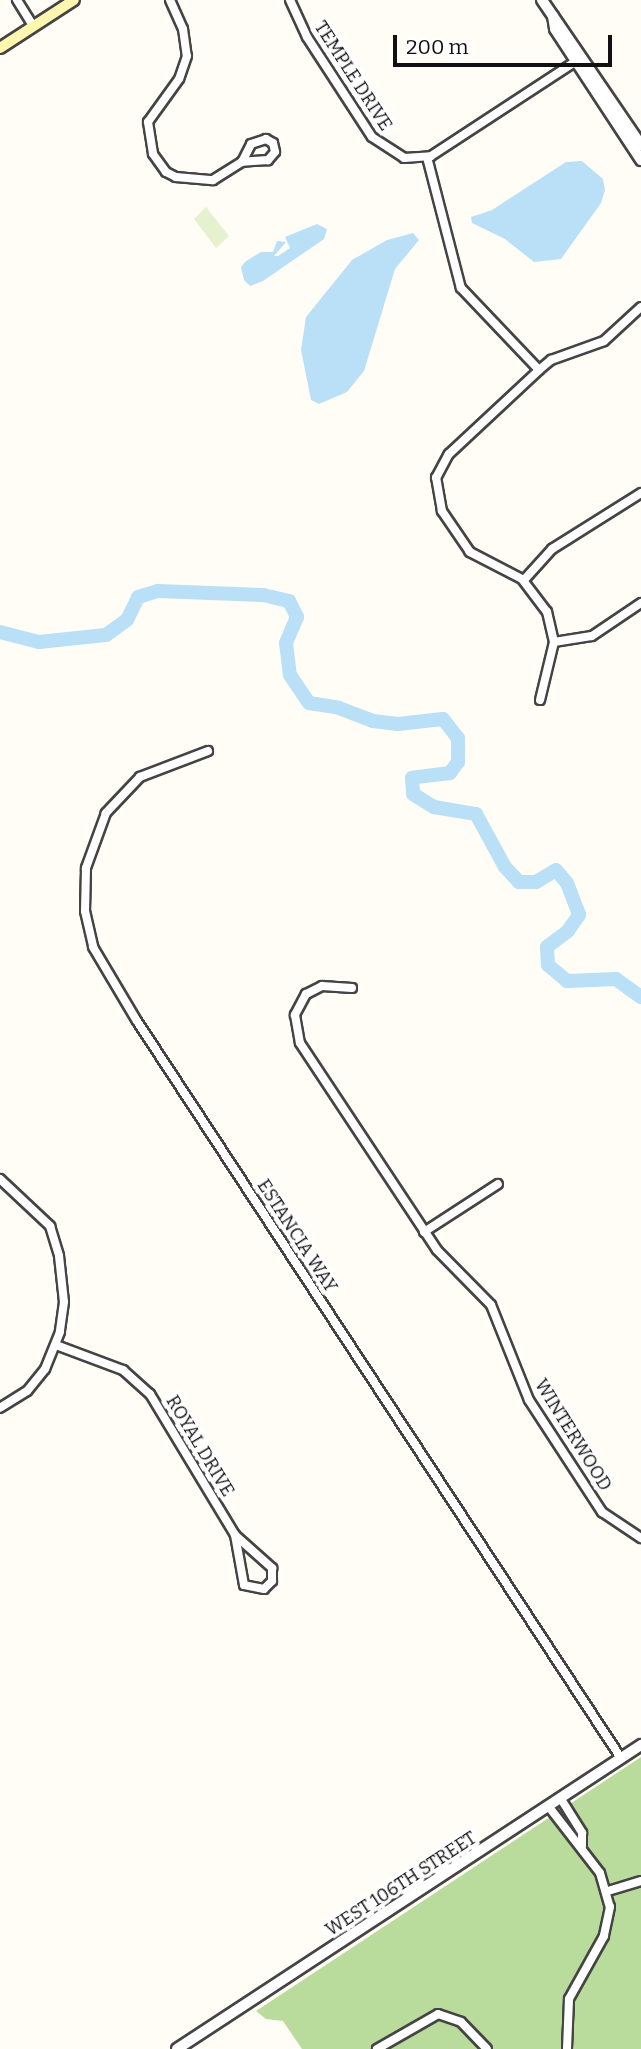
<!DOCTYPE html>
<style>
body{margin:0}
#map{position:relative;width:641px;height:2049px;overflow:hidden;background:#fffdf5;font-family:Bitter,serif}
div>[style]{position:absolute}
.forest>*{inset:0;background:#b9dc9c}
.pitch>*{inset:0;background:#e6f2cf}
.water>*{inset:0;background:#b9e0f7}
.river>*{height:14px;margin:-7px;padding:0 7px;transform-origin:7px;border-radius:7px;background:#b9e0f7}
.roads{filter:drop-shadow(2px 0 #444) drop-shadow(-2px 0 #444) drop-shadow(0 2px #444) drop-shadow(0 -2px #444)}
.minor>*{height:8px;margin:-4px;padding:0 4px;transform-origin:4px;border-radius:4px;background:#fff}
.tertiary>*{height:10px;margin:-5px;padding:0 5px;transform-origin:5px;border-radius:5px;background:#fff}
.secondary>*{height:10px;margin:-5px;padding:0 5px;transform-origin:5px;border-radius:5px;background:#fff6b0}
span{translate:-50% -50%;white-space:nowrap;text-align:center;line-height:1.15;-webkit-text-stroke:7px #fff;paint-order:stroke}
.street-label{font-size:18px;color:#111}
.scale{position:absolute;left:393px;top:35px;width:219px;height:32px;box-sizing:border-box;border:4px solid #111;border-top:0;padding-left:9px;font-size:21px;line-height:24px;white-space:nowrap;color:#111;-webkit-text-stroke:5px #fff;paint-order:stroke}
</style>
<div id="map">
<div class="forest">
<div style="clip-path:polygon(641px 1757px,641px 2049px,302px 2049px,283px 2021px,266px 2019px,256px 2011px)"></div>
</div>
<div class="pitch">
<div style="clip-path:polygon(206px 207px,229px 236px,216px 248px,194px 219px)"></div>
</div>
<div class="water">
<div style="clip-path:polygon(582px 161px,603px 179px,605px 190px,601px 203px,561px 259px,534px 262px,505px 239px,472px 223px,471px 217px,492px 210px,566px 162px)"></div>
<div style="clip-path:polygon(317px 224px,327px 229px,324px 239px,263px 281px,250px 286px,244px 280px,241px 267px,246px 261px,261px 252px,273px 252px,277px 241px,286px 242px,274px 256px,278px 256px,290px 248px,285px 237px)"></div>
<div style="clip-path:polygon(413px 233px,419px 240px,395px 269px,364px 371px,347px 392px,319px 404px,311px 400px,301px 350px,306px 317px,352px 260px,387px 240px)"></div>
</div>
<div class="river">
<div style="left:0;top:632px;width:40px;rotate:14.4deg"></div>
<div style="left:39px;top:642px;width:67px;rotate:-6deg"></div>
<div style="left:106px;top:635px;width:26px;rotate:-36deg"></div>
<div style="left:127px;top:620px;width:25px;rotate:-64deg"></div>
<div style="left:138px;top:597px;width:21px;rotate:-17deg"></div>
<div style="left:158px;top:591px;width:105px;rotate:2.2deg"></div>
<div style="left:263px;top:595px;width:27px;rotate:13deg"></div>
<div style="left:289px;top:601px;width:18px;rotate:63deg"></div>
<div style="left:297px;top:617px;width:28px;rotate:113deg"></div>
<div style="left:286px;top:643px;width:32px;rotate:83deg"></div>
<div style="left:290px;top:675px;width:34px;rotate:56deg"></div>
<div style="left:309px;top:703px;width:30px;rotate:9deg"></div>
<div style="left:339px;top:708px;width:36px;rotate:21deg"></div>
<div style="left:373px;top:721px;width:25px;rotate:7deg"></div>
<div style="left:398px;top:724px;width:45px;rotate:-6.3deg"></div>
<div style="left:443px;top:719px;width:24px;rotate:52deg"></div>
<div style="left:458px;top:738px;width:24px;rotate:90deg"></div>
<div style="left:458px;top:762px;width:14px;rotate:126deg"></div>
<div style="left:450px;top:773px;width:38px;rotate:173deg"></div>
<div style="left:412px;top:778px;width:16px;rotate:86deg"></div>
<div style="left:413px;top:794px;width:25px;rotate:32deg"></div>
<div style="left:434px;top:807px;width:43px;rotate:9.5deg"></div>
<div style="left:476px;top:814px;width:60px;rotate:61.3deg"></div>
<div style="left:505px;top:867px;width:21px;rotate:47deg"></div>
<div style="left:519px;top:882px;width:17px"></div>
<div style="left:536px;top:882px;width:23px;rotate:-31deg"></div>
<div style="left:556px;top:870px;width:17px;rotate:50deg"></div>
<div style="left:567px;top:883px;width:34px;rotate:69deg"></div>
<div style="left:579px;top:915px;width:19px;rotate:125deg"></div>
<div style="left:568px;top:931px;width:26px;rotate:143deg"></div>
<div style="left:547px;top:947px;width:18px;rotate:87deg"></div>
<div style="left:548px;top:965px;width:25px;rotate:40deg"></div>
<div style="left:567px;top:981px;width:49px;rotate:-2.3deg"></div>
<div style="left:616px;top:979px;width:31px;rotate:36deg"></div>
</div>
<div class="roads">
<div class="minor">
<div style="left:17px;top:0;width:31px;rotate:58deg"></div>
<div style="left:170px;top:0;width:32px;rotate:66deg"></div>
<div style="left:183px;top:29px;width:27px;rotate:82deg"></div>
<div style="left:187px;top:56px;width:24px;rotate:109deg"></div>
<div style="left:179px;top:79px;width:53px;rotate:125.8deg"></div>
<div style="left:148px;top:122px;width:32px;rotate:81deg"></div>
<div style="left:153px;top:154px;width:22px;rotate:54deg"></div>
<div style="left:166px;top:172px;width:11px;rotate:27deg"></div>
<div style="left:176px;top:177px;width:37px;rotate:5deg"></div>
<div style="left:213px;top:180px;width:34px;rotate:-32deg"></div>
<div style="left:242px;top:162px;width:20px;rotate:-63deg"></div>
<div style="left:251px;top:144px;width:16px;rotate:-18deg"></div>
<div style="left:266px;top:139px;width:8px;rotate:30deg"></div>
<div style="left:273px;top:143px;width:9px;rotate:77deg"></div>
<div style="left:275px;top:152px;width:11px;rotate:131deg"></div>
<div style="left:268px;top:160px;width:26px;rotate:176deg"></div>
<div style="left:290px;top:0;width:41px;rotate:65.3deg"></div>
<div style="left:307px;top:37px;width:119px;rotate:57deg"></div>
<div style="left:372px;top:137px;width:38px;rotate:33deg"></div>
<div style="left:404px;top:158px;width:27px;rotate:-4deg"></div>
<div style="left:431px;top:156px;width:177px;rotate:-33.2deg"></div>
<div style="left:427px;top:157px;width:135px;rotate:75.5deg"></div>
<div style="left:461px;top:288px;width:113px;rotate:46.4deg"></div>
<div style="left:524px;top:580px;width:42px;rotate:-47.9deg"></div>
<div style="left:552px;top:549px;width:105px;rotate:-32.2deg"></div>
<div style="left:554px;top:642px;width:38px;rotate:-9deg"></div>
<div style="left:592px;top:636px;width:59px;rotate:-34deg"></div>
<div style="left:540px;top:700px;width:60px;rotate:-76.4deg"></div>
<div style="left:554px;top:642px;width:31px;rotate:-103deg"></div>
<div style="left:547px;top:612px;width:41px;rotate:-127.1deg"></div>
<div style="left:522px;top:579px;width:59px;rotate:-152.6deg"></div>
<div style="left:470px;top:552px;width:50px;rotate:-124.3deg"></div>
<div style="left:442px;top:511px;width:34px;rotate:-100deg"></div>
<div style="left:436px;top:478px;width:27px;rotate:-62deg"></div>
<div style="left:449px;top:454px;width:123px;rotate:-43deg"></div>
<div style="left:539px;top:370px;width:16px;rotate:-40deg"></div>
<div style="left:551px;top:360px;width:56px;rotate:-19.7deg"></div>
<div style="left:604px;top:341px;width:50px;rotate:-42.6deg"></div>
<div style="left:208px;top:751px;width:73px;rotate:159.1deg"></div>
<div style="left:140px;top:777px;width:50px;rotate:133.4deg"></div>
<div style="left:106px;top:813px;width:59px;rotate:110deg"></div>
<div style="left:86px;top:868px;width:43px;rotate:91.3deg"></div>
<div style="left:85px;top:911px;width:37px;rotate:77deg"></div>
<div style="left:93px;top:947px;width:86px;rotate:59.3deg"></div>
<div style="left:137px;top:1021px;width:882px;rotate:56.71deg"></div>
<div style="left:352px;top:988px;width:30px;rotate:-176deg"></div>
<div style="left:322px;top:986px;width:18px;rotate:153deg"></div>
<div style="left:306px;top:994px;width:24px;rotate:118deg"></div>
<div style="left:295px;top:1015px;width:28px;rotate:80deg"></div>
<div style="left:300px;top:1043px;width:248px;rotate:56.5deg"></div>
<div style="left:437px;top:1250px;width:77px;rotate:45.5deg"></div>
<div style="left:491px;top:1305px;width:102px;rotate:68.2deg"></div>
<div style="left:529px;top:1400px;width:134px;rotate:56.9deg"></div>
<div style="left:602px;top:1512px;width:47px;rotate:33.7deg"></div>
<div style="left:0;top:1179px;width:69px;rotate:43.2deg"></div>
<div style="left:50px;top:1226px;width:31px;rotate:73deg"></div>
<div style="left:59px;top:1256px;width:46px;rotate:83.8deg"></div>
<div style="left:64px;top:1302px;width:30px;rotate:98deg"></div>
<div style="left:60px;top:1332px;width:40px;rotate:112deg"></div>
<div style="left:45px;top:1369px;width:28px;rotate:129deg"></div>
<div style="left:27px;top:1391px;width:32px;rotate:148deg"></div>
<div style="left:424px;top:1232px;width:88px;rotate:-33deg"></div>
<div style="left:56px;top:1345px;width:72px;rotate:20.5deg"></div>
<div style="left:123px;top:1370px;width:36px;rotate:42deg"></div>
<div style="left:150px;top:1394px;width:165px;rotate:58.9deg"></div>
<div style="left:235px;top:1535px;width:50px;rotate:41.7deg"></div>
<div style="left:272px;top:1568px;width:13px;rotate:90deg"></div>
<div style="left:272px;top:1581px;width:11px;rotate:135deg"></div>
<div style="left:264px;top:1589px;width:20px;rotate:-169deg"></div>
<div style="left:244px;top:1585px;width:51px;rotate:-100.2deg"></div>
<div style="left:561px;top:1799px;width:40px;rotate:58deg"></div>
<div style="left:582px;top:1833px;width:13px;rotate:90deg"></div>
<div style="left:549px;top:1807px;width:83px;rotate:52.3deg"></div>
<div style="left:600px;top:1873px;width:35px;rotate:74deg"></div>
<div style="left:610px;top:1907px;width:30px;rotate:102deg"></div>
<div style="left:604px;top:1936px;width:72px;rotate:119.1deg"></div>
<div style="left:569px;top:1999px;width:50px;rotate:92.3deg"></div>
<div style="left:608px;top:1891px;width:34px;rotate:-17deg"></div>
<div style="left:377px;top:2049px;width:70px;rotate:-29.8deg"></div>
<div style="left:438px;top:2014px;width:24px;rotate:19deg"></div>
<div style="left:461px;top:2022px;width:37px;rotate:46deg"></div>
</div>
<div class="tertiary">
<div style="left:542px;top:0;width:176px;rotate:55.7deg"></div>
<div style="left:553px;top:16px;width:13px;rotate:81deg"></div>
<div style="left:555px;top:29px;width:157px;rotate:56.7deg"></div>
<div style="left:177px;top:2049px;width:555px;rotate:-33.23deg"></div>
</div>
<div class="secondary">
<div style="left:0;top:48px;width:88px;rotate:-33deg"></div>
</div>
</div>
<div class="street-label">
<span style="left:353px;top:76px;rotate:57deg">TEMPLE DRIVE</span>
<span style="left:297px;top:1236px;rotate:57deg">ESTANCIA WAY</span>
<span style="left:573px;top:1435px;rotate:58deg">WINTERWOOD</span>
<span style="left:200px;top:1446px;rotate:59deg">ROYAL DRIVE</span>
<span style="left:401px;top:1884px;rotate:-33deg">WEST 106TH STREET</span>
</div>
<div class="scale">200 m</div>
</div>
